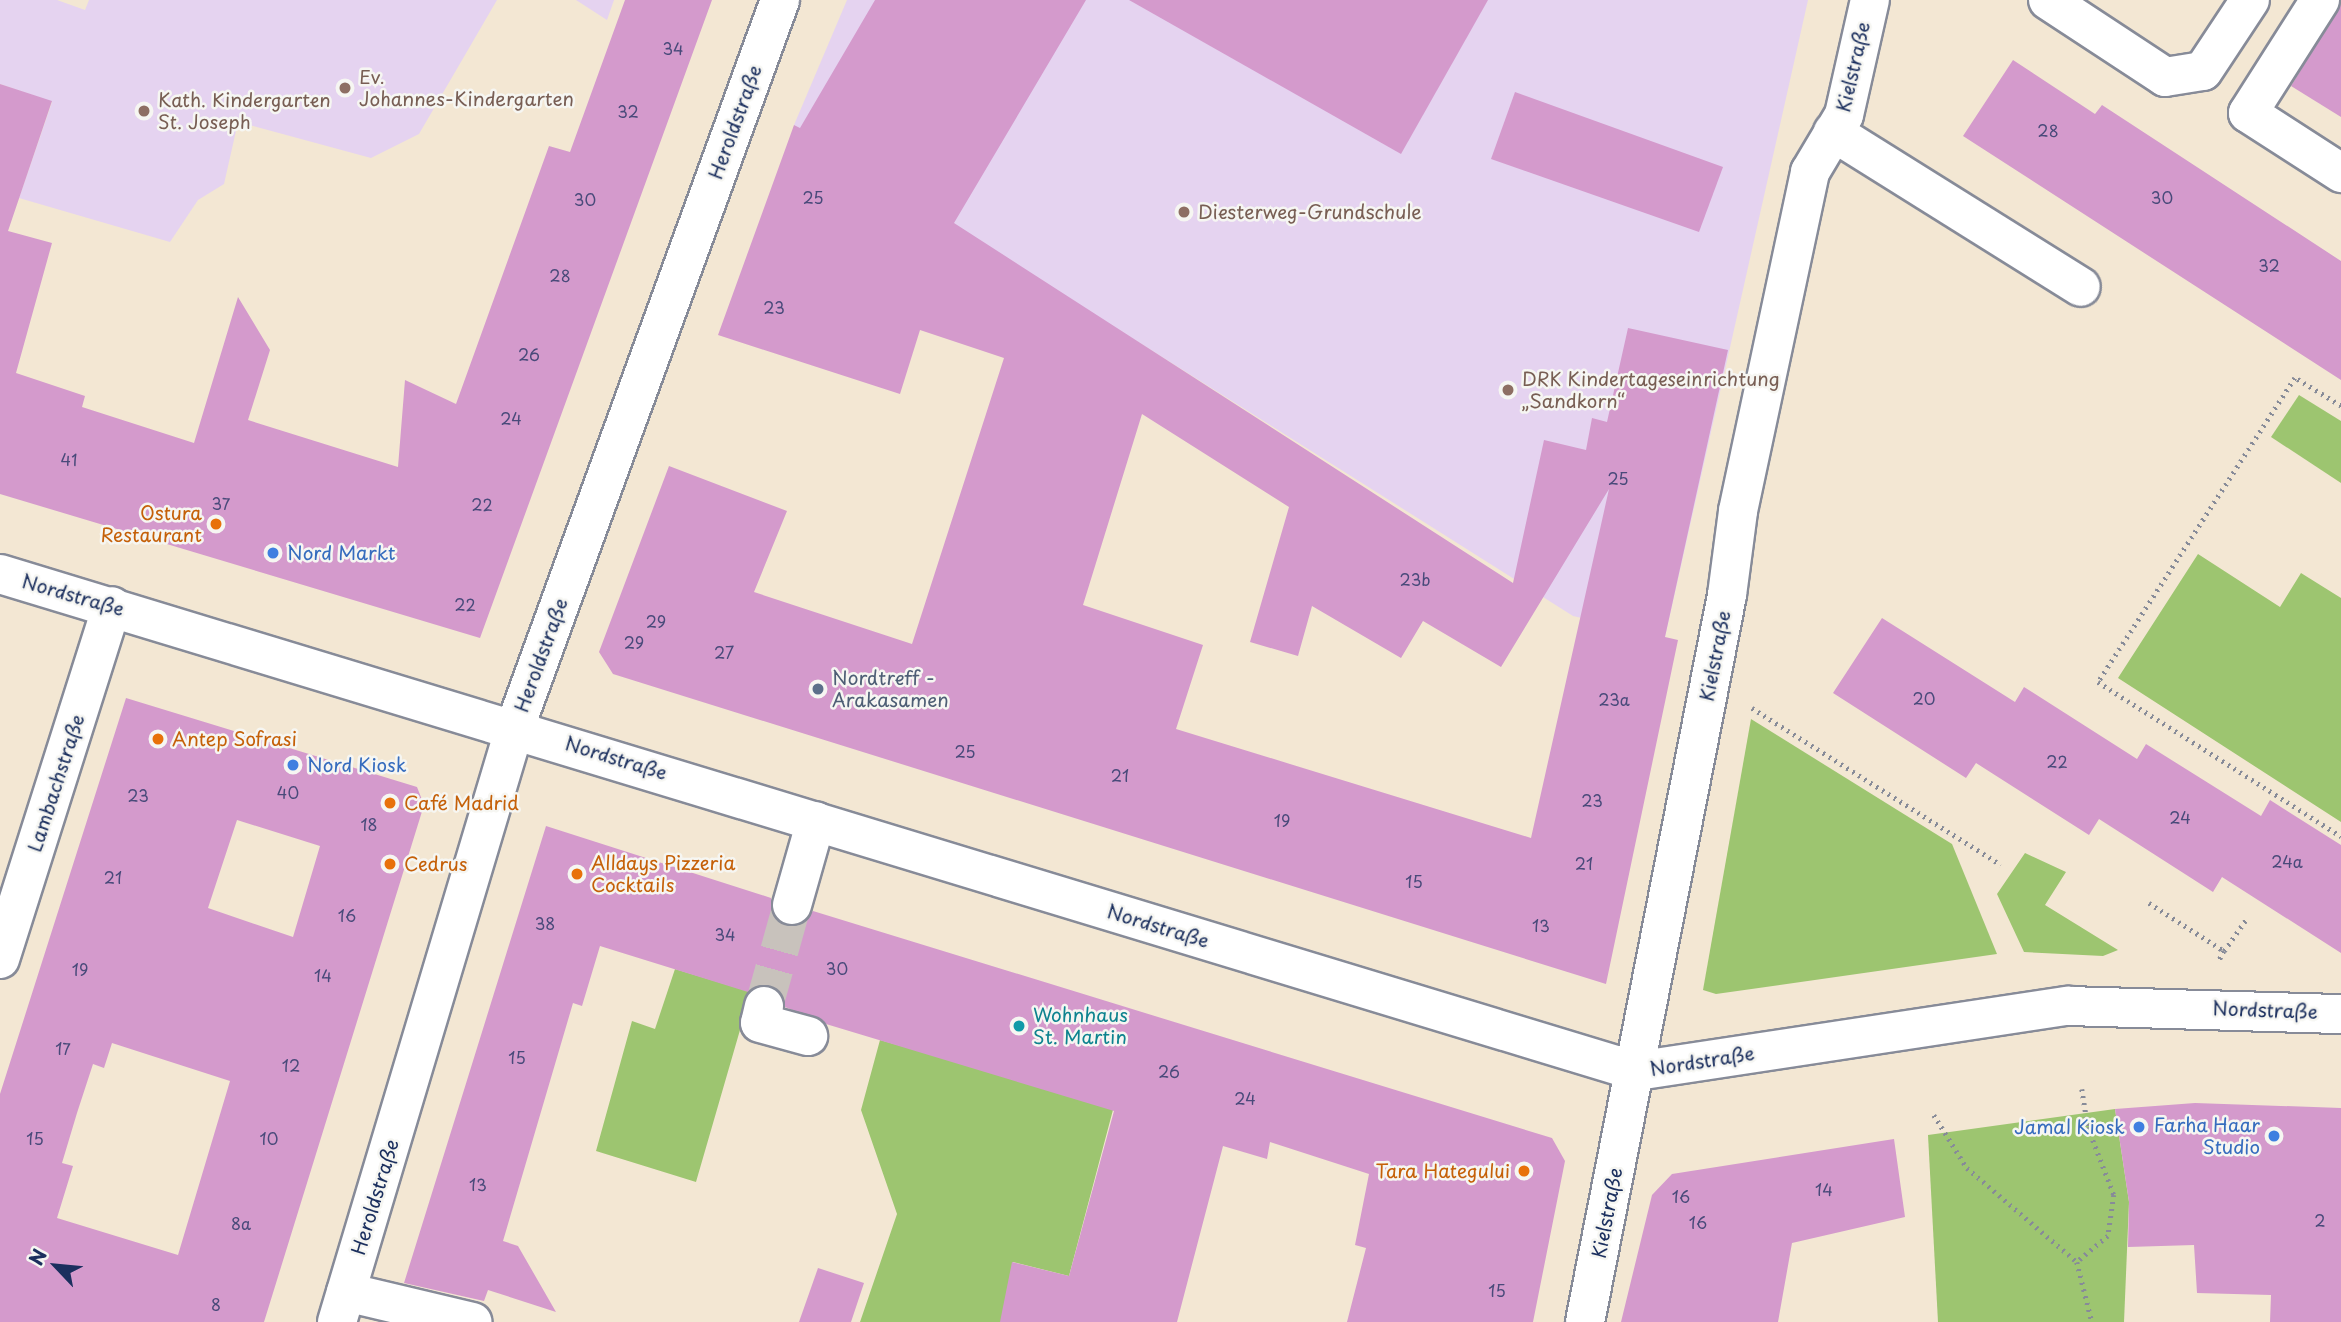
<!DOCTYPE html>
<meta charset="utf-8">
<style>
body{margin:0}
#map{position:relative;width:2341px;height:1322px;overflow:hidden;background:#f3e7d3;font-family:"Playpen Sans",sans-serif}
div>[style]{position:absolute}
.built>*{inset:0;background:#e5d3f0}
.green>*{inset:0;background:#9dc570}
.building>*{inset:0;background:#d49acc}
.minor-tunnel>*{height:38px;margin-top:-19px;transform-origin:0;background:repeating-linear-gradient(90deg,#c8c2bc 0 38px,transparent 0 57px)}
.path>*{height:4.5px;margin-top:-2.25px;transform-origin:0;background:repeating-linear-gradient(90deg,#878b98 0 2px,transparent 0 7px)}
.roads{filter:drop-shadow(2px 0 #878b98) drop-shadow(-2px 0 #878b98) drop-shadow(0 2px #878b98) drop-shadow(0 -2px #878b98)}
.minor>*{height:38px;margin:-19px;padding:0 19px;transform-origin:19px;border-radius:19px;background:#fff}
.dots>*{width:19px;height:19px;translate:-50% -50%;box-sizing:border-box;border:4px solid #f6f6f2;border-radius:50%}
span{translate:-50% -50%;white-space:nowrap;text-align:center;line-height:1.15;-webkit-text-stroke:5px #f6f6f2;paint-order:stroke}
.number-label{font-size:16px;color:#494a7a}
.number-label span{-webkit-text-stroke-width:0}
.street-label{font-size:19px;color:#1b2f5e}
.education-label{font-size:19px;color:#785e54}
.left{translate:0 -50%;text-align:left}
.food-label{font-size:19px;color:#c56008}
.right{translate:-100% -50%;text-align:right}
.shop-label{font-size:19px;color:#366cbe}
.service-label{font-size:19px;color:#4e5e75}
.culture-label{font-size:19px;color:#0d838f}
.north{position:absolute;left:21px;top:1231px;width:70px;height:70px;-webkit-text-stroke:5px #f6f6f2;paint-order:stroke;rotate:296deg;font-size:19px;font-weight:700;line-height:28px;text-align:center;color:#1b2f5e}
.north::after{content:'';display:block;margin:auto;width:24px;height:32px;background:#1b2f5e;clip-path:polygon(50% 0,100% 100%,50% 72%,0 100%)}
</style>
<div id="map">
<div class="built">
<div style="clip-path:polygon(0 0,57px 0,85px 10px,89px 0,497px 0,419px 134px,371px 158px,238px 122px,224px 184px,198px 200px,170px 242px,19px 198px,52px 102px,0 84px)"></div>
<div style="clip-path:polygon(576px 0,621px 0,614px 0,607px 20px)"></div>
<div style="clip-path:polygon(847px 0,1808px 0,1665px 637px,1573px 616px,794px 125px)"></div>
</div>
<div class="green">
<div style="clip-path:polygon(2299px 395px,2341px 421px,2341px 483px,2271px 437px)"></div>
<div style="clip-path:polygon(2198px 554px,2280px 607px,2301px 573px,2341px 598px,2341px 822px,2118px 678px)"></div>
<div style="clip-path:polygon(1751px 719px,1952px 844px,1997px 954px,1716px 994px,1703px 990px)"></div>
<div style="clip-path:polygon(2025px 853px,2066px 872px,2045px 905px,2118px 950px,2103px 956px,2024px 952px,1997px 894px)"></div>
<div style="clip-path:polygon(675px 969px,751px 992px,696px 1182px,596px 1151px,632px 1021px,655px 1029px)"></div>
<div style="clip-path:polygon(880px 1040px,1114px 1106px,1069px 1276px,1013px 1262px,1001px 1322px,860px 1322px,897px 1214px,861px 1110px)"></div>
<div style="clip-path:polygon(2115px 1109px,2129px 1202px,2124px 1322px,1938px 1322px,1928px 1135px)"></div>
</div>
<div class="building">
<div style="clip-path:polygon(625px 0,712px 0,480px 638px,0 494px,0 84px,52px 101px,8px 231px,52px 243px,16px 373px,85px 396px,82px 407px,194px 443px,238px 297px,270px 350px,248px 420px,398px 467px,405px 380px,456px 404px,549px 146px,570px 152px)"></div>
<div style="clip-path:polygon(evenodd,875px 0,1086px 0,954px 223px,1513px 583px,1544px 440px,1586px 450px,1592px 418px,1607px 422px,1628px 328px,1728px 350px,1665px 637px,1678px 640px,1606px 984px,613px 674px,599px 652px,669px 466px,787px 511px,754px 592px,912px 644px,1004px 358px,920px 330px,900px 394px,718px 335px,794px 125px,800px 128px,875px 0,1142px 414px,1289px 507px,1250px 642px,1298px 656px,1312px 606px,1401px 658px,1423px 621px,1501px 667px,1609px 489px,1531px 838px,1176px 729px,1203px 645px,1083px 605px,1142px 414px)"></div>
<div style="clip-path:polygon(1129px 0,1488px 0,1401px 154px)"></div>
<div style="clip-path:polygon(2341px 4px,2341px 117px,2291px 86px)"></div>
<div style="clip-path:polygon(2013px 60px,2095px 114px,2102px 105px,2341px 261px,2341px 380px,1963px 136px)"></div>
<div style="clip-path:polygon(1515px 92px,1723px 167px,1699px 232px,1491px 159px)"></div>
<div style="clip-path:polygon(1882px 618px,2015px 702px,2024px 687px,2137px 759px,2146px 744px,2261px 816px,2270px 800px,2341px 845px,2341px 953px,2222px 877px,2213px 892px,2099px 819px,2089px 835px,1976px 763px,1966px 778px,1833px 693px)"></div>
<div style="clip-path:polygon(evenodd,126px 698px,417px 787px,424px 805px,264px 1322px,0 1322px,0 1094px,126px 698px,237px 820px,320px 846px,293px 937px,208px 908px,237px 820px,126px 698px,112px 1043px,230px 1081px,178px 1255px,57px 1218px,73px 1166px,62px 1163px,77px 1113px,93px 1064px,104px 1068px,112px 1043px)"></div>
<div style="clip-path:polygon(546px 826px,771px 898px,771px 911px,785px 926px,798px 926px,813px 911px,1552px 1138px,1565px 1161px,1533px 1322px,1347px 1322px,1366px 1248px,1355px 1245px,1369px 1174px,1270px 1142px,1267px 1159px,1223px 1146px,1177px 1322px,1000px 1322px,1012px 1262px,1069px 1276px,1114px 1111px,826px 1024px,785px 1007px,770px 985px,748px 992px,600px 946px,582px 1006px,573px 1003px,503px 1241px,518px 1246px,556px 1312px,488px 1290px,484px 1301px,404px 1283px)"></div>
<div style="clip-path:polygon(2195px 1103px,2341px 1108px,2341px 1322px,2270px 1322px,2271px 1295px,2197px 1293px,2194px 1245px,2128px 1247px,2129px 1202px,2115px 1109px)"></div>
<div style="clip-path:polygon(1894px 1139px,1905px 1217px,1792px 1243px,1778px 1322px,1621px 1322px,1652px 1195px,1672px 1174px)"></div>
<div style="clip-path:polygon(818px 1268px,864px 1283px,851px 1322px,799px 1322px)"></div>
</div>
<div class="minor-tunnel">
<div style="left:764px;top:1006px;width:105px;rotate:-74.5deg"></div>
</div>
<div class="path">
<div style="left:2341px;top:406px;width:54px;rotate:-148.7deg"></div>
<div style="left:2295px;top:378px;width:362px;rotate:122.9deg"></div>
<div style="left:2098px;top:682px;width:288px;rotate:32.4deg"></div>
<div style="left:1752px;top:708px;width:294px;rotate:32.2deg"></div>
<div style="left:2149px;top:903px;width:89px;rotate:32.6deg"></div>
<div style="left:2224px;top:951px;width:11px;rotate:117deg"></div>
<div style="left:2224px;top:951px;width:38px;rotate:-55deg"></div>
<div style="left:2082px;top:1089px;width:38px;rotate:81deg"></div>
<div style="left:2088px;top:1127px;width:73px;rotate:69.1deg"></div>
<div style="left:2114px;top:1195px;width:41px;rotate:98.3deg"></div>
<div style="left:2108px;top:1236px;width:40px;rotate:140deg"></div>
<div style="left:2077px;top:1262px;width:62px;rotate:76deg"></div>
<div style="left:1934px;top:1115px;width:62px;rotate:58.1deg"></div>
<div style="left:1967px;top:1168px;width:145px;rotate:40.5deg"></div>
</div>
<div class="roads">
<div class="minor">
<div style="left:2048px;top:0;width:140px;rotate:33.3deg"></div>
<div style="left:2165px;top:77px;width:38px;rotate:-9deg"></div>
<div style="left:2203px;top:71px;width:85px;rotate:-56.5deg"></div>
<div style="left:2320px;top:0;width:134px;rotate:122.5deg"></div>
<div style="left:2248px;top:113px;width:111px;rotate:32.8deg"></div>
<div style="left:1833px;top:132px;width:292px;rotate:32deg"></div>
<div style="left:0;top:574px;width:1710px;rotate:16.9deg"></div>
<div style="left:1636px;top:1071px;width:437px;rotate:-8.6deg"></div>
<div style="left:2068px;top:1006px;width:273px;rotate:1.7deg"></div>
<div style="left:792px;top:905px;width:87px;rotate:-74.1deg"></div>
<div style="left:0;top:959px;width:370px;rotate:-72.4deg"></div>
<div style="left:764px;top:1006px;width:17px;rotate:103deg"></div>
<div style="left:760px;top:1023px;width:50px;rotate:15.2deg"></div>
<div style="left:346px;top:1292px;width:130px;rotate:13.3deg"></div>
<div style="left:337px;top:1322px;width:621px;rotate:-73.34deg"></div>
<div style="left:515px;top:727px;width:774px;rotate:-69.97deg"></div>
<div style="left:1585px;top:1322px;width:741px;rotate:-78.95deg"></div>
<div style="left:1727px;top:595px;width:85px;rotate:-82.5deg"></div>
<div style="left:1738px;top:511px;width:347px;rotate:-78deg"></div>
<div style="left:1810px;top:172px;width:66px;rotate:-59.2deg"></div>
<div style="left:1844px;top:115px;width:118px;rotate:-77.3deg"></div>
</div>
</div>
<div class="dots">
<div style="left:345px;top:88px;background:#8d6e63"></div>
<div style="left:144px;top:111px;background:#8d6e63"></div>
<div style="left:1184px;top:212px;background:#8d6e63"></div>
<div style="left:1508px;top:390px;background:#8d6e63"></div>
<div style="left:216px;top:524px;background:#e8710a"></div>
<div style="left:273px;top:553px;background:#3f7fe0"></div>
<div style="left:818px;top:689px;background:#5c6f8a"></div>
<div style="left:158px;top:739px;background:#e8710a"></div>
<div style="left:293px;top:765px;background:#3f7fe0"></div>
<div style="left:390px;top:803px;background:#e8710a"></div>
<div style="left:390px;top:864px;background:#e8710a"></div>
<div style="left:577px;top:874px;background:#e8710a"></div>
<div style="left:1019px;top:1026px;background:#0f9aa8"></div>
<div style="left:2139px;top:1127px;background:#3f7fe0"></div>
<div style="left:2274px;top:1136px;background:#3f7fe0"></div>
<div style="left:1524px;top:1171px;background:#e8710a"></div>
</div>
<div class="number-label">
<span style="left:673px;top:48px">34</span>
<span style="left:628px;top:111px">32</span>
<span style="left:2048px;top:130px">28</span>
<span style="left:813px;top:197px">25</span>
<span style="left:2162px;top:197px">30</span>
<span style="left:585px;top:199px">30</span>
<span style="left:2269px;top:265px">32</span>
<span style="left:560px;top:275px">28</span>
<span style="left:774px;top:307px">23</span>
<span style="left:529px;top:354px">26</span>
<span style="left:511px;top:418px">24</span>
<span style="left:69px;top:459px">41</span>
<span style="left:1618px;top:478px">25</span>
<span style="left:221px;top:503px">37</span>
<span style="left:482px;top:504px">22</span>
<span style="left:1415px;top:579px">23b</span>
<span style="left:465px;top:604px">22</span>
<span style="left:656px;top:621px">29</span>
<span style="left:634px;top:642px">29</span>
<span style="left:724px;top:652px">27</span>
<span style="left:1924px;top:698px">20</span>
<span style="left:1614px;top:699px">23a</span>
<span style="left:965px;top:751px">25</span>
<span style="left:2057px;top:761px">22</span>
<span style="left:1120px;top:775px">21</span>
<span style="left:288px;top:792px">40</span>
<span style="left:138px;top:795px">23</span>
<span style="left:1592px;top:800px">23</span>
<span style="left:2180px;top:817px">24</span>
<span style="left:1282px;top:820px">19</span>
<span style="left:369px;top:824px">18</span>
<span style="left:2287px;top:861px">24a</span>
<span style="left:1584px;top:863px">21</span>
<span style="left:113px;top:877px">21</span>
<span style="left:1414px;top:881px">15</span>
<span style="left:347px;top:915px">16</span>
<span style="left:545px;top:923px">38</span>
<span style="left:1541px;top:925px">13</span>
<span style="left:725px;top:934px">34</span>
<span style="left:837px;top:968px">30</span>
<span style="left:80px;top:969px">19</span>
<span style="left:323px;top:975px">14</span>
<span style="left:63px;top:1048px">17</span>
<span style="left:517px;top:1057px">15</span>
<span style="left:291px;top:1065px">12</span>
<span style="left:1169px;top:1071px">26</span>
<span style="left:1245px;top:1098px">24</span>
<span style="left:35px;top:1138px">15</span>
<span style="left:269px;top:1138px">10</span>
<span style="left:478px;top:1184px">13</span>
<span style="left:1824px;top:1189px">14</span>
<span style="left:1681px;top:1196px">16</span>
<span style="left:2320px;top:1220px">2</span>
<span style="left:1698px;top:1222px">16</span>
<span style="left:241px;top:1223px">8a</span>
<span style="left:1497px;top:1290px">15</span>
<span style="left:216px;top:1304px">8</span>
</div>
<div class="street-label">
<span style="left:1853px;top:67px;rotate:-77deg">Kielstraße</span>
<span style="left:735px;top:122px;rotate:-70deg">Heroldstraße</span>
<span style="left:73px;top:595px;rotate:16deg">Nordstraße</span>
<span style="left:541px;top:655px;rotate:-70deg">Heroldstraße</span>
<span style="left:1715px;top:656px;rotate:-79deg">Kielstraße</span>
<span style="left:616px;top:758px;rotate:17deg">Nordstraße</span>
<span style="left:56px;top:783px;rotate:-72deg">Lambachstraße</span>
<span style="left:1158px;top:926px;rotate:17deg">Nordstraße</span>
<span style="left:2265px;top:1010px;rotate:2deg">Nordstraße</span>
<span style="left:1702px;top:1061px;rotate:-9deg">Nordstraße</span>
<span style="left:375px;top:1197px;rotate:-73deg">Heroldstraße</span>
<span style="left:1607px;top:1213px;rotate:-79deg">Kielstraße</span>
</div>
<div class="education-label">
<span class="left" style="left:359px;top:88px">Ev.<br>Johannes-Kindergarten</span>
<span class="left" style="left:158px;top:111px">Kath. Kindergarten<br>St. Joseph</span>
<span class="left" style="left:1198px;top:212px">Diesterweg-Grundschule</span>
<span class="left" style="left:1522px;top:390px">DRK Kindertageseinrichtung<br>„Sandkorn“</span>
</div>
<div class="food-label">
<span class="right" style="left:202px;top:524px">Ostura<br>Restaurant</span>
<span class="left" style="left:172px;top:739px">Antep Sofrasi</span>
<span class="left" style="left:404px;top:803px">Café Madrid</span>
<span class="left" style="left:591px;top:874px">Alldays Pizzeria<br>Cocktails</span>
<span class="left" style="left:404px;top:864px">Cedrus</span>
<span class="right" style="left:1510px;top:1171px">Tara Hategului</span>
</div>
<div class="shop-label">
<span class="left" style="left:287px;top:553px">Nord Markt</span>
<span class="left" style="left:307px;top:765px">Nord Kiosk</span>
<span class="right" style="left:2260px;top:1136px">Farha Haar<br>Studio</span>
<span class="right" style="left:2125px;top:1127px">Jamal Kiosk</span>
</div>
<div class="service-label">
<span class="left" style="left:832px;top:689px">Nordtreff -<br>Arakasamen</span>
</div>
<div class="culture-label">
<span class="left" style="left:1033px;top:1026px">Wohnhaus<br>St. Martin</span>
</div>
<div class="north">N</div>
</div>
